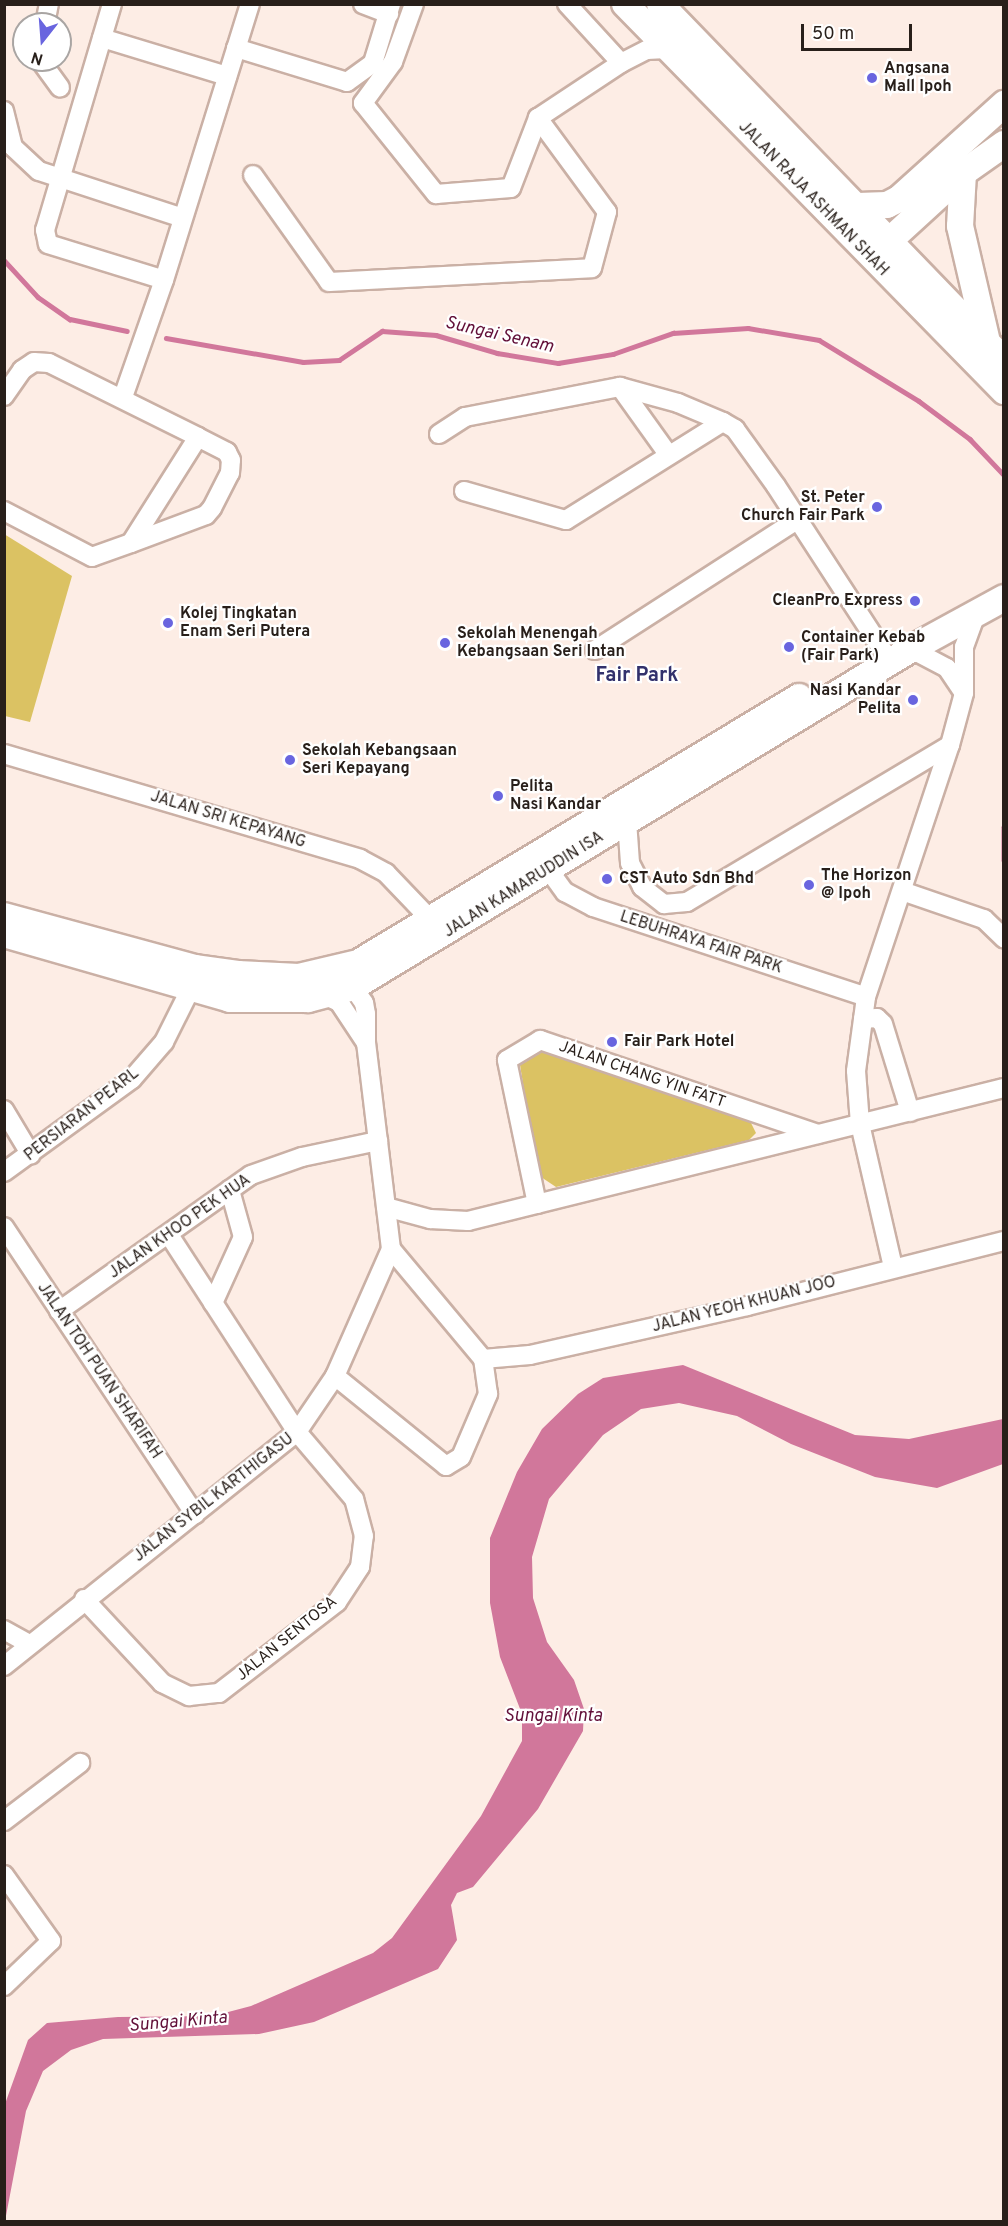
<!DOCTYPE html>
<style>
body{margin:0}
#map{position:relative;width:1008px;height:2226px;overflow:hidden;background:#fdede5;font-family:Overpass,sans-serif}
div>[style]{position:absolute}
.green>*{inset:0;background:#dbc263}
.water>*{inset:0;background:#d1779b}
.stream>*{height:4.5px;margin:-2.25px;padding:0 2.25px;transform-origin:2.25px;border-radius:2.25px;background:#d1779b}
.roads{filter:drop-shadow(2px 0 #cab0a5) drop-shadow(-2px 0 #cab0a5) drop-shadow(0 2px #cab0a5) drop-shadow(0 -2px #cab0a5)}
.street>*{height:18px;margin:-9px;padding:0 9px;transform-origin:9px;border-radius:9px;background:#fff}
.secondary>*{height:26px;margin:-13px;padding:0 13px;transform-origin:13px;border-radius:13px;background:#fff}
.dots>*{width:16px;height:16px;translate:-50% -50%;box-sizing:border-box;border:3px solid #fff;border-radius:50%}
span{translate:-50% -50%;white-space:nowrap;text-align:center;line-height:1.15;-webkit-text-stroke:4.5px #fff;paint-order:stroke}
.poi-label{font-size:16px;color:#281f1a;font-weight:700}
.left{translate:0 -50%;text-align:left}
.right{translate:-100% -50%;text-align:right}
.street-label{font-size:16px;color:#281f1a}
.water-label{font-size:18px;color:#621039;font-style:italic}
.quarter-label{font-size:20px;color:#32316c;font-weight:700}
.frame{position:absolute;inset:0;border:6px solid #281f1a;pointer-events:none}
.north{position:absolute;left:12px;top:12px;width:60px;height:60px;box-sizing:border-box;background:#fff;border:2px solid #a9a5a3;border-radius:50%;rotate:197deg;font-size:16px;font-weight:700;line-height:24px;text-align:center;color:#281f1a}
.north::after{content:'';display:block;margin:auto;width:21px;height:27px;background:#6965df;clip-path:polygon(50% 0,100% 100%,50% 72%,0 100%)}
.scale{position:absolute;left:801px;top:24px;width:111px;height:27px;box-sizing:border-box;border:3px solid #281f1a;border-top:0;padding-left:8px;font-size:18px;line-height:21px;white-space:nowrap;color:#281f1a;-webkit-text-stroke:4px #fff;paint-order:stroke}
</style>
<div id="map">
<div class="green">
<div style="clip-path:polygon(4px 534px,72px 576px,30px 722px,5px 716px)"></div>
<div style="clip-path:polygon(542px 1052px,750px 1121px,756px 1133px,749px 1140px,556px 1187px,538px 1175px,520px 1065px)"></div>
</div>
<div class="water">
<div style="clip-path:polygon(683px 1365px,855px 1435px,909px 1439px,1003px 1419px,1003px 1464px,937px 1488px,875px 1477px,791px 1444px,737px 1416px,679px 1403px,641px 1409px,603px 1435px,549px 1499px,532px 1557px,533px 1598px,547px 1642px,574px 1680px,584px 1709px,583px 1731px,538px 1809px,473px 1887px,457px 1893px,451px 1905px,457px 1940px,438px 1969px,314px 2022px,259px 2034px,103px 2039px,71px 2050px,43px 2071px,26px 2111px,5px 2221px,5px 2104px,28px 2040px,47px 2023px,118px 2017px,213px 2016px,251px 2006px,373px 1953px,392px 1938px,481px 1816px,522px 1741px,522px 1714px,500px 1657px,490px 1603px,490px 1538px,517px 1472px,542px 1429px,578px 1394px,603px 1378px)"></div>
</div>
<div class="stream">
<div style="left:4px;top:260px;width:50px;rotate:47.4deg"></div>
<div style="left:38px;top:297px;width:39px;rotate:35deg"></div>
<div style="left:70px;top:319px;width:58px;rotate:11.9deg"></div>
<div style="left:166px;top:338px;width:139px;rotate:9.9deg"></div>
<div style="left:303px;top:362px;width:36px;rotate:-3deg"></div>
<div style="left:339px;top:360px;width:52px;rotate:-34deg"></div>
<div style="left:382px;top:331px;width:54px;rotate:4.2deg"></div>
<div style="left:436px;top:335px;width:64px;rotate:16.4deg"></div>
<div style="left:497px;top:353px;width:62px;rotate:9.3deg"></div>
<div style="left:558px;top:363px;width:56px;rotate:-9.3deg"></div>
<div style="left:613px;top:354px;width:64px;rotate:-19.3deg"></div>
<div style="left:673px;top:333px;width:75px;rotate:-3.8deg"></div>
<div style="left:748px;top:328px;width:72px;rotate:9.6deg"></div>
<div style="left:819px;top:340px;width:117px;rotate:31.4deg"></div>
<div style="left:919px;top:401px;width:64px;rotate:36.7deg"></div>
<div style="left:970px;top:439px;width:50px;rotate:46.6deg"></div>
<div style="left:1004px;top:827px;width:33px;rotate:90deg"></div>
</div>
<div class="roads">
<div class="street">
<div style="left:112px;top:4px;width:236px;rotate:106.5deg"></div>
<div style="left:45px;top:230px;width:14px;rotate:78deg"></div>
<div style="left:48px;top:244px;width:121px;rotate:17.2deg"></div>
<div style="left:164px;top:280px;width:289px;rotate:-72.7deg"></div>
<div style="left:363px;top:4px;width:28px;rotate:21deg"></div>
<div style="left:414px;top:4px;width:62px;rotate:109.9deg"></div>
<div style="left:393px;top:62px;width:51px;rotate:126.2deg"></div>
<div style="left:363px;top:103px;width:117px;rotate:51.3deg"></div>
<div style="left:436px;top:194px;width:75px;rotate:-4.6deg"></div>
<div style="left:511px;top:188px;width:75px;rotate:-68.9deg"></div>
<div style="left:538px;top:118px;width:100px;rotate:-33.5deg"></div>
<div style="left:621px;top:63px;width:29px;rotate:-27deg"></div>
<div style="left:647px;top:50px;width:19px;rotate:-3deg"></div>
<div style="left:567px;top:4px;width:80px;rotate:47.5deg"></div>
<div style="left:45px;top:24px;width:20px;rotate:-79deg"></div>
<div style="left:102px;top:38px;width:131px;rotate:16.9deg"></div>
<div style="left:236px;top:48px;width:116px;rotate:17deg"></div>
<div style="left:347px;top:82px;width:32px;rotate:-36deg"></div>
<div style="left:373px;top:63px;width:62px;rotate:-73deg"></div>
<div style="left:40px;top:60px;width:34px;rotate:54deg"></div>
<div style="left:4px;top:111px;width:37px;rotate:76deg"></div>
<div style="left:13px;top:147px;width:35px;rotate:43deg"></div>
<div style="left:39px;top:171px;width:151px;rotate:18.1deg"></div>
<div style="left:253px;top:175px;width:131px;rotate:54.6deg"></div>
<div style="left:329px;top:282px;width:263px;rotate:-3deg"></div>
<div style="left:592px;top:268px;width:58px;rotate:-75deg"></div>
<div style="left:607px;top:212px;width:117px;rotate:-126.3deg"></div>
<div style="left:620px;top:387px;width:82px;rotate:54.4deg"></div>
<div style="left:4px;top:396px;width:32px;rotate:-55deg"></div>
<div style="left:22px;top:370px;width:14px;rotate:-34deg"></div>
<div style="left:34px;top:362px;width:15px;rotate:4deg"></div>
<div style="left:49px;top:363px;width:166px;rotate:26.4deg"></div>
<div style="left:198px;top:437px;width:125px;rotate:122.3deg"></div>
<div style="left:131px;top:543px;width:41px;rotate:160.3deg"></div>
<div style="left:92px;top:557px;width:99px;rotate:-152.4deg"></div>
<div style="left:123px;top:397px;width:124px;rotate:-70.7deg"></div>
<div style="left:439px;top:434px;width:31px;rotate:-33deg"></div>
<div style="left:465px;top:417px;width:158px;rotate:-11deg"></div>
<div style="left:620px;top:387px;width:60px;rotate:15.4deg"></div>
<div style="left:678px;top:403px;width:49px;rotate:22.9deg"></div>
<div style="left:464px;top:491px;width:106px;rotate:15.9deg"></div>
<div style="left:566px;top:520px;width:185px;rotate:-32deg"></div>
<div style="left:723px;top:422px;width:14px;rotate:30deg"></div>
<div style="left:735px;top:429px;width:70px;rotate:54.3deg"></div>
<div style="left:776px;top:486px;width:211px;rotate:57deg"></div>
<div style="left:131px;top:543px;width:80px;rotate:-20.5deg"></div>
<div style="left:206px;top:515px;width:9px;rotate:-49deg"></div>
<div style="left:212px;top:508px;width:39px;rotate:-63deg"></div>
<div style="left:230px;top:473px;width:13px;rotate:-86deg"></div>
<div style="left:231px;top:460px;width:9px;rotate:-117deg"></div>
<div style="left:227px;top:452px;width:33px;rotate:-153deg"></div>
<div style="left:911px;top:649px;width:41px;rotate:27.8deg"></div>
<div style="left:947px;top:668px;width:30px;rotate:56deg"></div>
<div style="left:595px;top:650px;width:238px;rotate:-32.8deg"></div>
<div style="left:4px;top:754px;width:371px;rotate:16.4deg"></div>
<div style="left:360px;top:859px;width:30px;rotate:28deg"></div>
<div style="left:386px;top:873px;width:65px;rotate:46.2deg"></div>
<div style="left:627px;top:821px;width:42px;rotate:85.9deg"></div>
<div style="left:630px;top:863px;width:27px;rotate:63deg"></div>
<div style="left:642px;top:887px;width:28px;rotate:38deg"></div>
<div style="left:664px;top:904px;width:23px;rotate:-5deg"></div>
<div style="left:687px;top:902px;width:306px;rotate:-30.8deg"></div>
<div style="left:548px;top:869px;width:29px;rotate:54deg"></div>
<div style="left:565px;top:892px;width:32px;rotate:28deg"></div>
<div style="left:593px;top:907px;width:287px;rotate:18.2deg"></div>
<div style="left:902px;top:891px;width:87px;rotate:18.9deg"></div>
<div style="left:984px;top:919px;width:28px;rotate:44deg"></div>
<div style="left:326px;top:996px;width:14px;rotate:25deg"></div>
<div style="left:339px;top:1002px;width:49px;rotate:56.6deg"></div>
<div style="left:863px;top:1019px;width:14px;rotate:-4deg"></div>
<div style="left:877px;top:1018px;width:8px;rotate:45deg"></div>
<div style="left:883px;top:1024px;width:92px;rotate:72.9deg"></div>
<div style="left:4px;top:1110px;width:52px;rotate:59deg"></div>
<div style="left:4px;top:1172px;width:158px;rotate:-36deg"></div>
<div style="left:132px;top:1079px;width:49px;rotate:-49.1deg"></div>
<div style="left:164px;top:1042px;width:58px;rotate:-63.4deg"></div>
<div style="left:537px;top:1204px;width:147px;rotate:-101.8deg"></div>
<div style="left:507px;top:1060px;width:39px;rotate:-31deg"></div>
<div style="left:540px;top:1040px;width:293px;rotate:18.7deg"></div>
<div style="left:386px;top:1207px;width:46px;rotate:15.3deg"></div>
<div style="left:430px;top:1219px;width:38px;rotate:3deg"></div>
<div style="left:468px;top:1221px;width:552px;rotate:-13.94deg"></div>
<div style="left:4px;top:1227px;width:345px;rotate:56.4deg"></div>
<div style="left:893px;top:1267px;width:147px;rotate:-103deg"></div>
<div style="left:860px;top:1124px;width:53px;rotate:-94.3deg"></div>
<div style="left:856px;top:1071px;width:75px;rotate:-82.3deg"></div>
<div style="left:866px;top:997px;width:266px;rotate:-71.6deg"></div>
<div style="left:950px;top:745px;width:54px;rotate:-74.9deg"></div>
<div style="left:964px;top:693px;width:46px;rotate:-90deg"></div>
<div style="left:964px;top:647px;width:38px;rotate:-70deg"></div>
<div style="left:213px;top:1303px;width:72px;rotate:-65.6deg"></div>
<div style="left:243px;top:1237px;width:49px;rotate:-105.5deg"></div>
<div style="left:59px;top:1311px;width:235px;rotate:-35.3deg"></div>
<div style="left:251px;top:1175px;width:54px;rotate:-19.4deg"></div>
<div style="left:302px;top:1157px;width:78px;rotate:-11.9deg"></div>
<div style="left:483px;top:1359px;width:47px;rotate:-4.9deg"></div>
<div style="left:530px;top:1355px;width:222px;rotate:-12.7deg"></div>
<div style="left:747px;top:1306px;width:265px;rotate:-14.2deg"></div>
<div style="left:335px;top:1376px;width:143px;rotate:39deg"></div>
<div style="left:446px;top:1466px;width:17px;rotate:-31deg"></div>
<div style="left:461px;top:1457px;width:69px;rotate:-66.8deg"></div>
<div style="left:488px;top:1394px;width:35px;rotate:-98deg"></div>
<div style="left:483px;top:1359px;width:143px;rotate:-129.9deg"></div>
<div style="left:84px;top:1599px;width:115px;rotate:47.1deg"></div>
<div style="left:162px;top:1683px;width:30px;rotate:26deg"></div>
<div style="left:189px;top:1696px;width:30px;rotate:-6deg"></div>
<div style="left:219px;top:1693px;width:149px;rotate:-37.6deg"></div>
<div style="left:337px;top:1602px;width:42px;rotate:-56.7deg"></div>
<div style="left:360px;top:1567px;width:31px;rotate:-83deg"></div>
<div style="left:364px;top:1536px;width:38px;rotate:-105deg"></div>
<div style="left:354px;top:1499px;width:88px;rotate:-130.4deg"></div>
<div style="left:297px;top:1432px;width:235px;rotate:-123deg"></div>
<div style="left:4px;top:1630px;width:29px;rotate:29deg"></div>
<div style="left:4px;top:1666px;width:375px;rotate:-38.6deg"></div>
<div style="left:297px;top:1432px;width:68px;rotate:-55.8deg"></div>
<div style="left:335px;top:1376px;width:139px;rotate:-66.2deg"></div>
<div style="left:391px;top:1249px;width:208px;rotate:-96.9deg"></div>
<div style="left:366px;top:1043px;width:29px;rotate:-90deg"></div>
<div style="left:366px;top:1014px;width:11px;rotate:-100deg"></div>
<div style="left:364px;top:1003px;width:19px;rotate:-125deg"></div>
<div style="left:4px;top:1821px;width:96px;rotate:-37.3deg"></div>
<div style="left:4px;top:1875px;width:81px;rotate:54.5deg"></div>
<div style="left:51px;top:1941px;width:65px;rotate:136.2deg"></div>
</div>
<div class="secondary">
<div style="left:625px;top:4px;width:542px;rotate:45.6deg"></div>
<div style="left:660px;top:4px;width:495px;rotate:46deg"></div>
<div style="left:963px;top:173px;width:53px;rotate:93.2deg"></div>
<div style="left:960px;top:226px;width:115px;rotate:76.9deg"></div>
<div style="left:858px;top:206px;width:29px;rotate:-2deg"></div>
<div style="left:887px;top:205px;width:13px;rotate:-27deg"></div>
<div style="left:899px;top:199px;width:142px;rotate:-42.1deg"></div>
<div style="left:890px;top:240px;width:99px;rotate:-42.5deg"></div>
<div style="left:963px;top:173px;width:50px;rotate:-35.3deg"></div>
<div style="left:4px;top:916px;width:199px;rotate:15.2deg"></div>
<div style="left:196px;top:968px;width:42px;rotate:8.1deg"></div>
<div style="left:238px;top:974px;width:61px;rotate:2.8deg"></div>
<div style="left:299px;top:977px;width:61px;rotate:-13.3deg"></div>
<div style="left:358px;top:963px;width:515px;rotate:-31.1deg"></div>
<div style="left:4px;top:934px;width:235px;rotate:16deg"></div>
<div style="left:230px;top:999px;width:78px"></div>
<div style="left:308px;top:999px;width:47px;rotate:-14.9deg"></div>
<div style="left:353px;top:987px;width:652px;rotate:-31.2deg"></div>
<div style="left:911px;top:649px;width:106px;rotate:-28.7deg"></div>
</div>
</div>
<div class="dots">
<div style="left:872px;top:78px;background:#6965df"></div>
<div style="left:877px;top:507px;background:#6965df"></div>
<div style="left:915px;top:601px;background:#6965df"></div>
<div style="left:168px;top:623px;background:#6965df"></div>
<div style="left:445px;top:643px;background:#6965df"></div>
<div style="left:789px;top:647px;background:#6965df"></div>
<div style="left:913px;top:700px;background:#6965df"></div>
<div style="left:290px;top:760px;background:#6965df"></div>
<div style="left:498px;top:796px;background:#6965df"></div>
<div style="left:607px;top:879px;background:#6965df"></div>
<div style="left:809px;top:885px;background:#6965df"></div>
<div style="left:612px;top:1042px;background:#6965df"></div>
</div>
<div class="poi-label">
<span class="left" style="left:884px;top:78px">Angsana<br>Mall Ipoh</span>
<span class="right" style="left:865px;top:507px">St. Peter<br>Church Fair Park</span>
<span class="right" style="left:903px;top:601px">CleanPro Express</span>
<span class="left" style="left:180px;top:623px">Kolej Tingkatan<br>Enam Seri Putera</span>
<span class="left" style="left:457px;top:643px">Sekolah Menengah<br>Kebangsaan Seri Intan</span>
<span class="left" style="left:801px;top:647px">Container Kebab<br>(Fair Park)</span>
<span class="right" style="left:901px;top:700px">Nasi Kandar<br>Pelita</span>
<span class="left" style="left:302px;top:760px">Sekolah Kebangsaan<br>Seri Kepayang</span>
<span class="left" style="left:510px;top:796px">Pelita<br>Nasi Kandar</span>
<span class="left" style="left:821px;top:885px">The Horizon<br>@ Ipoh</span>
<span class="left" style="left:619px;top:879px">CST Auto Sdn Bhd</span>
<span class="left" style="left:624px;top:1042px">Fair Park Hotel</span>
</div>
<div class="street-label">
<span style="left:813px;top:199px;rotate:46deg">JALAN RAJA ASHMAN SHAH</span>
<span style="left:228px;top:820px;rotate:17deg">JALAN SRI KEPAYANG</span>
<span style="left:524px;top:885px;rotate:-32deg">JALAN KAMARUDDIN ISA</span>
<span style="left:701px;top:943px;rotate:18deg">LEBUHRAYA FAIR PARK</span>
<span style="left:642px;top:1075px;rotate:19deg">JALAN CHANG YIN FATT</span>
<span style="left:82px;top:1115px;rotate:-38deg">PERSIARAN PEARL</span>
<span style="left:180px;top:1227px;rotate:-35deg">JALAN KHOO PEK HUA</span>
<span style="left:744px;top:1305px;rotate:-14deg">JALAN YEOH KHUAN JOO</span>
<span style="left:99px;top:1371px;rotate:56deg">JALAN TOH PUAN SHARIFAH</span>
<span style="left:214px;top:1498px;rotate:-38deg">JALAN SYBIL KARTHIGASU</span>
<span style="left:287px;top:1639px;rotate:-39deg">JALAN SENTOSA</span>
</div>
<div class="water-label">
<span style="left:499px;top:336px;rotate:13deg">Sungai Senam</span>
<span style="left:553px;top:1717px">Sungai Kinta</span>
<span style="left:178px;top:2023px;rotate:-5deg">Sungai Kinta</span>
</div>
<div class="quarter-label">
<span style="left:637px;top:676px">Fair Park</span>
</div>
<div class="frame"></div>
<div class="north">N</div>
<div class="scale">50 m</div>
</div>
